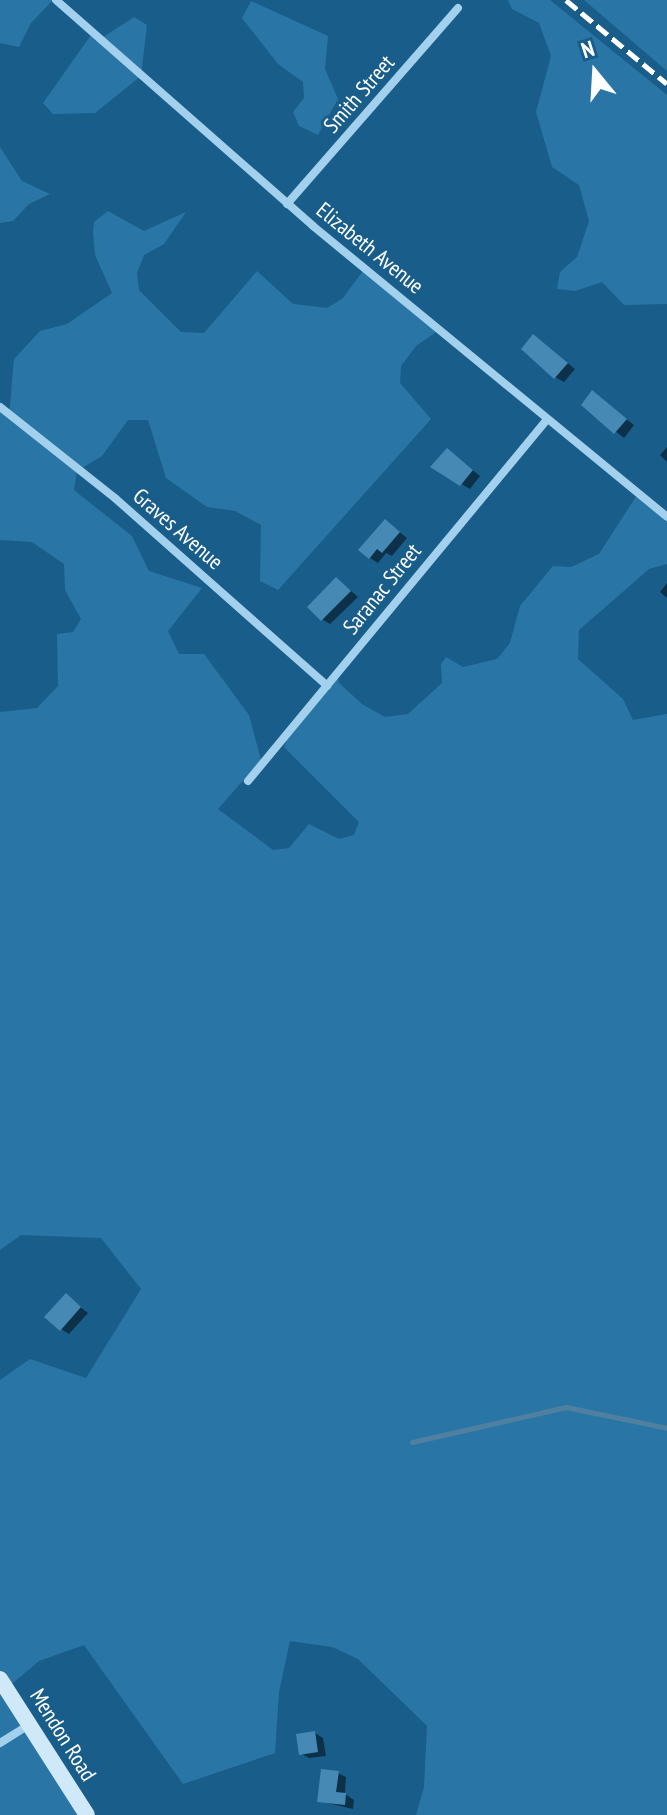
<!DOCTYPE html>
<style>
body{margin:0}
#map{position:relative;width:667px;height:1815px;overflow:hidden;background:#195d8a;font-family:"PT Sans Narrow",sans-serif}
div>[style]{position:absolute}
.green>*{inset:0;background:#2976a6}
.shadow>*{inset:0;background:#0007}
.stream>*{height:5px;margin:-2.5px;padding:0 2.5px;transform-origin:2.5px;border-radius:2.5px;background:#50809f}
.building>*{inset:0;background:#4689b4}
.street>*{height:8px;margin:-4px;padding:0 4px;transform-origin:4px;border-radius:4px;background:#a3d1ed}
.secondary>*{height:16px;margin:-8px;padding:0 8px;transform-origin:8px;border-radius:8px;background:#d0e9f9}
.rail>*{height:5px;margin-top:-2.5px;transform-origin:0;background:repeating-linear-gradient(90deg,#fff 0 14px,transparent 0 20px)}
span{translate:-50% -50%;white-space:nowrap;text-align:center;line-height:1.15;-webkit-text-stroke:6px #195d8a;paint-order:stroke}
.street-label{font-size:22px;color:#fff}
.north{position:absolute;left:555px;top:32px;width:80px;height:80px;-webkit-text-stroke:6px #195d8a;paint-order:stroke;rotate:342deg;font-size:22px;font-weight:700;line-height:32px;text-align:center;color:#fff}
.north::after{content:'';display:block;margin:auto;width:28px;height:36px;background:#fff;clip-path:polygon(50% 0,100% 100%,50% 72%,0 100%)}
</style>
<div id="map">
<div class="green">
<div style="clip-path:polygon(0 0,53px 0,31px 23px,19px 47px,0 43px)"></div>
<div style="clip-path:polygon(508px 0,550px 0,667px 95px,667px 304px,624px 305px,602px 282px,575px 291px,557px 289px,560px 272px,577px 257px,589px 221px,579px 185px,552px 167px,536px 112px,551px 56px,539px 23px,512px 9px)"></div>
<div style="clip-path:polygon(585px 0,667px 0,667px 71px,584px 0)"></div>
<div style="clip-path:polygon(251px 1px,328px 36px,325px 69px,338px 99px,318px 135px,299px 126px,293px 112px,304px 98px,303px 82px,278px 64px,242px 18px)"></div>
<div style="clip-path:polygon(134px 17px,147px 25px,141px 76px,95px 113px,53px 114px,43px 103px,91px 35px,102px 38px)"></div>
<div style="clip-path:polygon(0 147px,22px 181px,50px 194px,29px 204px,13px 221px,0 223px)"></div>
<div style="clip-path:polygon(108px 211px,144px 231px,186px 212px,164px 244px,144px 255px,137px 273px,139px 290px,181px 332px,204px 333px,257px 271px,293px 304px,327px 308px,343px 298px,365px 268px,442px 328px,416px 346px,401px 366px,400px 383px,431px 419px,278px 590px,260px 581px,261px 525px,235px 511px,207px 507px,166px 478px,148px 420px,128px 420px,102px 456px,77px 471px,74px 490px,132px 536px,149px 571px,202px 588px,168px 631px,179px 654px,204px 654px,249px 715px,261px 760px,218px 809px,273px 850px,289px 848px,309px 824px,339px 839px,354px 835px,359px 822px,284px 747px,293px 726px,337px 673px,339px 683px,362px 704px,385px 717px,408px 714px,442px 683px,441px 664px,446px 657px,463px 667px,497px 659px,510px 643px,520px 606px,553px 566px,571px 567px,599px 554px,637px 495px,667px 515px,667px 564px,649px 569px,579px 630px,578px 659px,623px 699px,633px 720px,667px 714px,667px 1815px,416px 1815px,424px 1787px,427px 1726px,358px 1659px,332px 1647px,290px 1641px,279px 1692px,275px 1753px,183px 1784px,84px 1645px,39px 1661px,7px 1688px,89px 1815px,0 1815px,0 1380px,30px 1359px,86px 1378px,141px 1289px,101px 1238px,21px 1235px,0 1250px,0 712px,37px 708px,58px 686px,57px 634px,73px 632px,81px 619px,65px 590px,64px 564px,32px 542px,0 540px,0 409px,9px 416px,14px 359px,40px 331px,67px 324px,112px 293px,95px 255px,93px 232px,94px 222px)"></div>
</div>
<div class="shadow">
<div style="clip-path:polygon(542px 342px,575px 369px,564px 382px,555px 377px)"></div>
<div style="clip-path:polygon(593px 393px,634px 425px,624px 438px,583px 405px)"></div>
<div style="clip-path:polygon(667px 447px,667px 462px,660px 455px)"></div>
<div style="clip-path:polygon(456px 456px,480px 476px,470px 489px,433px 467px)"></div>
<div style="clip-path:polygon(393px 527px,407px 538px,392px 556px,386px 553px,378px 563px,370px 558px)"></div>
<div style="clip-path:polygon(337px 579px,358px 597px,330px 624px,322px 619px)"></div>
<div style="clip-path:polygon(667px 583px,667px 598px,660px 592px)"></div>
<div style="clip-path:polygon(66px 1296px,88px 1313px,69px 1334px,61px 1329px)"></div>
<div style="clip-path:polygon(315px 1733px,323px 1738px,326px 1756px,309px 1758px,300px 1753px)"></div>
<div style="clip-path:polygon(338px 1773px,346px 1777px,345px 1794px,354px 1800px,353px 1809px,319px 1801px)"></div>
</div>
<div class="stream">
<div style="left:412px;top:1442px;width:158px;rotate:-12.8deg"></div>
<div style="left:566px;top:1407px;width:103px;rotate:11.7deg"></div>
</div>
<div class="building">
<div style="clip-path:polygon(533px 334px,568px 363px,554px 379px,521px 349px)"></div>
<div style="clip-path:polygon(592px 390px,627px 419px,614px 434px,581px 405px)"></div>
<div style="clip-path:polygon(447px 448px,473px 470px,460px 486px,430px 467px)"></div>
<div style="clip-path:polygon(385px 519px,400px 532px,382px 553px,377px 549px,369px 559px,358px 550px)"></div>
<div style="clip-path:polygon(336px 577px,351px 591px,321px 621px,307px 607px)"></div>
<div style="clip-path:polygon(66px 1293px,81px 1307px,60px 1331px,44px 1317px)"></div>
<div style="clip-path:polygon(315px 1731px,318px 1752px,299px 1755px,296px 1734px)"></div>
<div style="clip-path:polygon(321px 1769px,339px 1771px,336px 1792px,346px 1793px,345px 1805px,317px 1802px)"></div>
</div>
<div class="street">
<div style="left:56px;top:0;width:342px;rotate:41.3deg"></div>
<div style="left:313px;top:226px;width:458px;rotate:39.4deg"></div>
<div style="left:287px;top:204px;width:260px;rotate:-48.9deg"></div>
<div style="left:0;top:407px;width:148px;rotate:38.4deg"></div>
<div style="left:116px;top:499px;width:282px;rotate:41.5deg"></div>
<div style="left:248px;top:781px;width:467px;rotate:-50.4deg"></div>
<div style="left:0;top:1743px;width:36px;rotate:-32deg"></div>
</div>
<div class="secondary">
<div style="left:0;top:1679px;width:161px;rotate:57.4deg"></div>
</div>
<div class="rail">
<div style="left:566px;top:0;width:131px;rotate:39.7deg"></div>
</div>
<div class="street-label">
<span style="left:359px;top:94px;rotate:-49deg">Smith Street</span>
<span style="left:370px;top:248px;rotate:39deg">Elizabeth Avenue</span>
<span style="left:178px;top:529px;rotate:41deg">Graves Avenue</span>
<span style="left:382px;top:589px;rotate:-51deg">Saranac Street</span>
<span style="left:63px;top:1735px;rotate:58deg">Mendon Road</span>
</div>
<div class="north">N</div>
</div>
